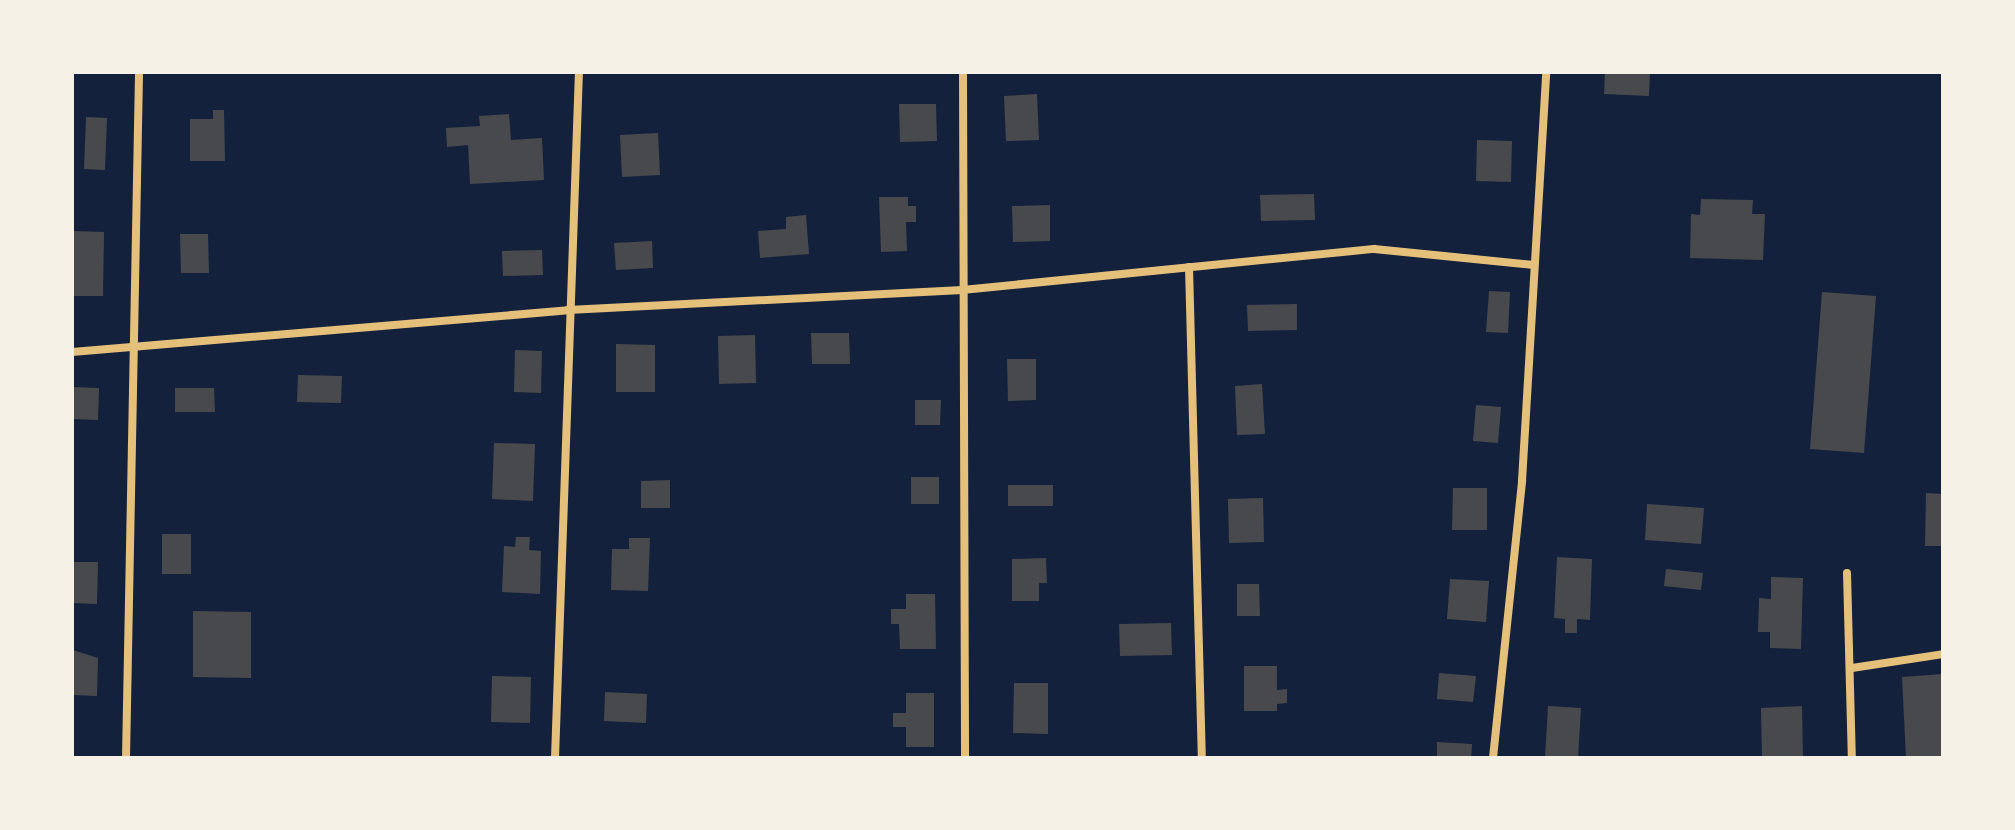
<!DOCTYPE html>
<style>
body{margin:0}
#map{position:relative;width:2015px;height:830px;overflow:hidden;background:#14213d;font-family:"Libre Baskerville",serif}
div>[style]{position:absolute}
.building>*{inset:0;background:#48494c}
.minor>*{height:8px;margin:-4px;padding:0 4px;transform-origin:4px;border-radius:4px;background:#e5c07b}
span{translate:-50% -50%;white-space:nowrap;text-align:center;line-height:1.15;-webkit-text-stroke:7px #f6f1e7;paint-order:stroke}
.frame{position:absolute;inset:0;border:74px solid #f6f1e7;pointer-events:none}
</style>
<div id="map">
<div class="building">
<div style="clip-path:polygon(1605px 72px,1650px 72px,1649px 96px,1604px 94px)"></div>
<div style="clip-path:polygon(1037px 94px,1039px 140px,1006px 141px,1004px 96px)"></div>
<div style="clip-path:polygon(899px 104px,936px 104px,937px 141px,900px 142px)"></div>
<div style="clip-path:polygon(213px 110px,224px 110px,225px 161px,190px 161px,190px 119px,213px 119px)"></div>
<div style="clip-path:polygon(509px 114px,511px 140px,542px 138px,544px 180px,470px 184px,468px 145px,447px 147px,446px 128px,480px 126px,479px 116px)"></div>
<div style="clip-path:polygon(86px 117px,107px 118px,105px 170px,84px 169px)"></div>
<div style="clip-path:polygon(658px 133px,660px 175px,622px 177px,620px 135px)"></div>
<div style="clip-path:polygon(1477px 140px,1512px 141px,1511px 182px,1476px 181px)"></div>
<div style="clip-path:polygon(1314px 194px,1315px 220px,1261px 221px,1260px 195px)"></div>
<div style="clip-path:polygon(879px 197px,908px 197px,908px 206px,916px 206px,916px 222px,906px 222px,907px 251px,881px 252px)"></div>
<div style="clip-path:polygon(1701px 199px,1753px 200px,1752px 214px,1765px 214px,1763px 260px,1690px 258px,1691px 214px,1700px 215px)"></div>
<div style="clip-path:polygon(1050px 205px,1050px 241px,1013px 242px,1012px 206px)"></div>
<div style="clip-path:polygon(806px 215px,809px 254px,760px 258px,758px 231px,786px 229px,786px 217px)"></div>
<div style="clip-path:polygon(73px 231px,104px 232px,103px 296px,72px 296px)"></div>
<div style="clip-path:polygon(180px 234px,208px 234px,209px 273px,181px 273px)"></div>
<div style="clip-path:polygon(652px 241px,653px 268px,616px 270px,614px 243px)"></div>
<div style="clip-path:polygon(542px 250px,543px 275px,503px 276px,502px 251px)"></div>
<div style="clip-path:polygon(1489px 291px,1510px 292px,1508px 333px,1486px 332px)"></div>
<div style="clip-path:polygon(1822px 292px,1876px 296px,1864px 453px,1810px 449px)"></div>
<div style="clip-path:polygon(1297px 304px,1297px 330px,1248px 331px,1247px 305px)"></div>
<div style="clip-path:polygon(811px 333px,849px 333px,850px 364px,812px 364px)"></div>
<div style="clip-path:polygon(755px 335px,756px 383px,719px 384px,718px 336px)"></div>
<div style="clip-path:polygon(616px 344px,655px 345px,655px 392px,616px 392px)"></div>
<div style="clip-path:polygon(515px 350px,542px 351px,541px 393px,514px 392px)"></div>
<div style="clip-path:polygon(1007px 359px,1036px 359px,1036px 400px,1008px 401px)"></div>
<div style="clip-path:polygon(298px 375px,342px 376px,341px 403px,297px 402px)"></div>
<div style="clip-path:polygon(1262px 384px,1265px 434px,1237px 435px,1235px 386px)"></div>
<div style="clip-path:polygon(73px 387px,99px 388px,98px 420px,72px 419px)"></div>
<div style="clip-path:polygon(175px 388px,214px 388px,215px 412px,175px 412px)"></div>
<div style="clip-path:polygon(915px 400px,941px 400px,940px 425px,915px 425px)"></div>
<div style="clip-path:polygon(1476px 405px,1501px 407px,1498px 443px,1473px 441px)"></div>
<div style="clip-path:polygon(494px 443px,535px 444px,533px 501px,492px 499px)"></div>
<div style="clip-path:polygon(911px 477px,939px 477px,939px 504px,911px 504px)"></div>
<div style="clip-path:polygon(670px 480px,670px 508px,641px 508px,641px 481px)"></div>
<div style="clip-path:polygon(1008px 485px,1053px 485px,1053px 506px,1008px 506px)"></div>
<div style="clip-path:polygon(1453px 488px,1487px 488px,1487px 530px,1452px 530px)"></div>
<div style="clip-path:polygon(1926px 493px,1943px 494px,1943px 546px,1925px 546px)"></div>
<div style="clip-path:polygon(1263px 498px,1264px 542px,1229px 543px,1228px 499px)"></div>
<div style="clip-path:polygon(1647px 504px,1704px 508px,1701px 544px,1645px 540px)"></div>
<div style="clip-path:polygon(162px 534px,191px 534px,191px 574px,162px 574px)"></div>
<div style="clip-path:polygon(516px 537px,530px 537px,529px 550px,541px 551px,540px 594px,502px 592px,504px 546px,515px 547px)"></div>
<div style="clip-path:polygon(629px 538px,650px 538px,648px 591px,611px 590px,612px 549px,629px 549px)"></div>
<div style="clip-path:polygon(1557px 557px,1592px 559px,1590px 620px,1577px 619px,1577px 633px,1565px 633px,1565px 619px,1554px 618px)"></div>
<div style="clip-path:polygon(1046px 558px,1047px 583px,1039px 583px,1039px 601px,1012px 601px,1012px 559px)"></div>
<div style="clip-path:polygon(72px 562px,98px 562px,97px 604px,72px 603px)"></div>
<div style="clip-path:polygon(1666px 569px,1703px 573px,1701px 590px,1664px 586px)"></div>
<div style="clip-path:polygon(1771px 577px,1803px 578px,1801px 649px,1770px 648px,1770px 632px,1758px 632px,1759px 598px,1771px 599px)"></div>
<div style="clip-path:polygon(1450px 579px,1489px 581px,1486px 622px,1447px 619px)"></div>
<div style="clip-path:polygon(1237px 584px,1259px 584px,1260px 616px,1237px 616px)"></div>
<div style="clip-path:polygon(906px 594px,935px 594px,936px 649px,900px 649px,899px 624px,891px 624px,891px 609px,906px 609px)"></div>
<div style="clip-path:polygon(193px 611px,251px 612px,251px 678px,193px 677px)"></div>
<div style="clip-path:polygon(1171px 623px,1172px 655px,1120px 656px,1119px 624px)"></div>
<div style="clip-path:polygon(73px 650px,98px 658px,97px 696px,72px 695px)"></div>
<div style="clip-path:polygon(1244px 666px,1277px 666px,1277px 690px,1287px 689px,1287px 703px,1277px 704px,1277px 711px,1244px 711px)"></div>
<div style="clip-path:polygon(1439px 673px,1476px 676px,1473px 702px,1437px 699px)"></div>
<div style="clip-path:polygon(1943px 674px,1943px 758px,1906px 758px,1902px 677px)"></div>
<div style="clip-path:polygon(492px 676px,531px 677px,530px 723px,491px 722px)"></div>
<div style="clip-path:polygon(1014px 683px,1048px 683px,1048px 734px,1013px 733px)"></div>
<div style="clip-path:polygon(605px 692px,647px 694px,646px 723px,604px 721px)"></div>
<div style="clip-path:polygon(906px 693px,934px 693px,934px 747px,906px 747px,906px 727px,893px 727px,893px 713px,906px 713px)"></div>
<div style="clip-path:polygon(1548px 706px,1581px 708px,1578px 758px,1545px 758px)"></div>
<div style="clip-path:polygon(1802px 706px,1803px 758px,1762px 758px,1761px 708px)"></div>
<div style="clip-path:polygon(1437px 742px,1472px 744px,1471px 758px,1437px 758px)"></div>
</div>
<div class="minor">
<div style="left:963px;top:72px;width:686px;rotate:89.83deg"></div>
<div style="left:1189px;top:267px;width:491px;rotate:88.5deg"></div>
<div style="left:72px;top:352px;width:498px;rotate:-4.8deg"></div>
<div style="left:568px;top:310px;width:395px;rotate:-2.9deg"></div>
<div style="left:962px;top:290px;width:414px;rotate:-5.7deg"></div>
<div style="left:1374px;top:249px;width:161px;rotate:5.7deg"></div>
<div style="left:1847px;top:573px;width:185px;rotate:88.5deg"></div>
<div style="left:1852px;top:668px;width:92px;rotate:-8.7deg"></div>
<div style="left:126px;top:758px;width:686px;rotate:-88.91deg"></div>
<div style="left:555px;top:758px;width:686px;rotate:-88deg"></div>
<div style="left:1493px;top:758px;width:279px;rotate:-84deg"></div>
<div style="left:1522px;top:481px;width:410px;rotate:-86.6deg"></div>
</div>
<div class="frame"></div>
</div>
